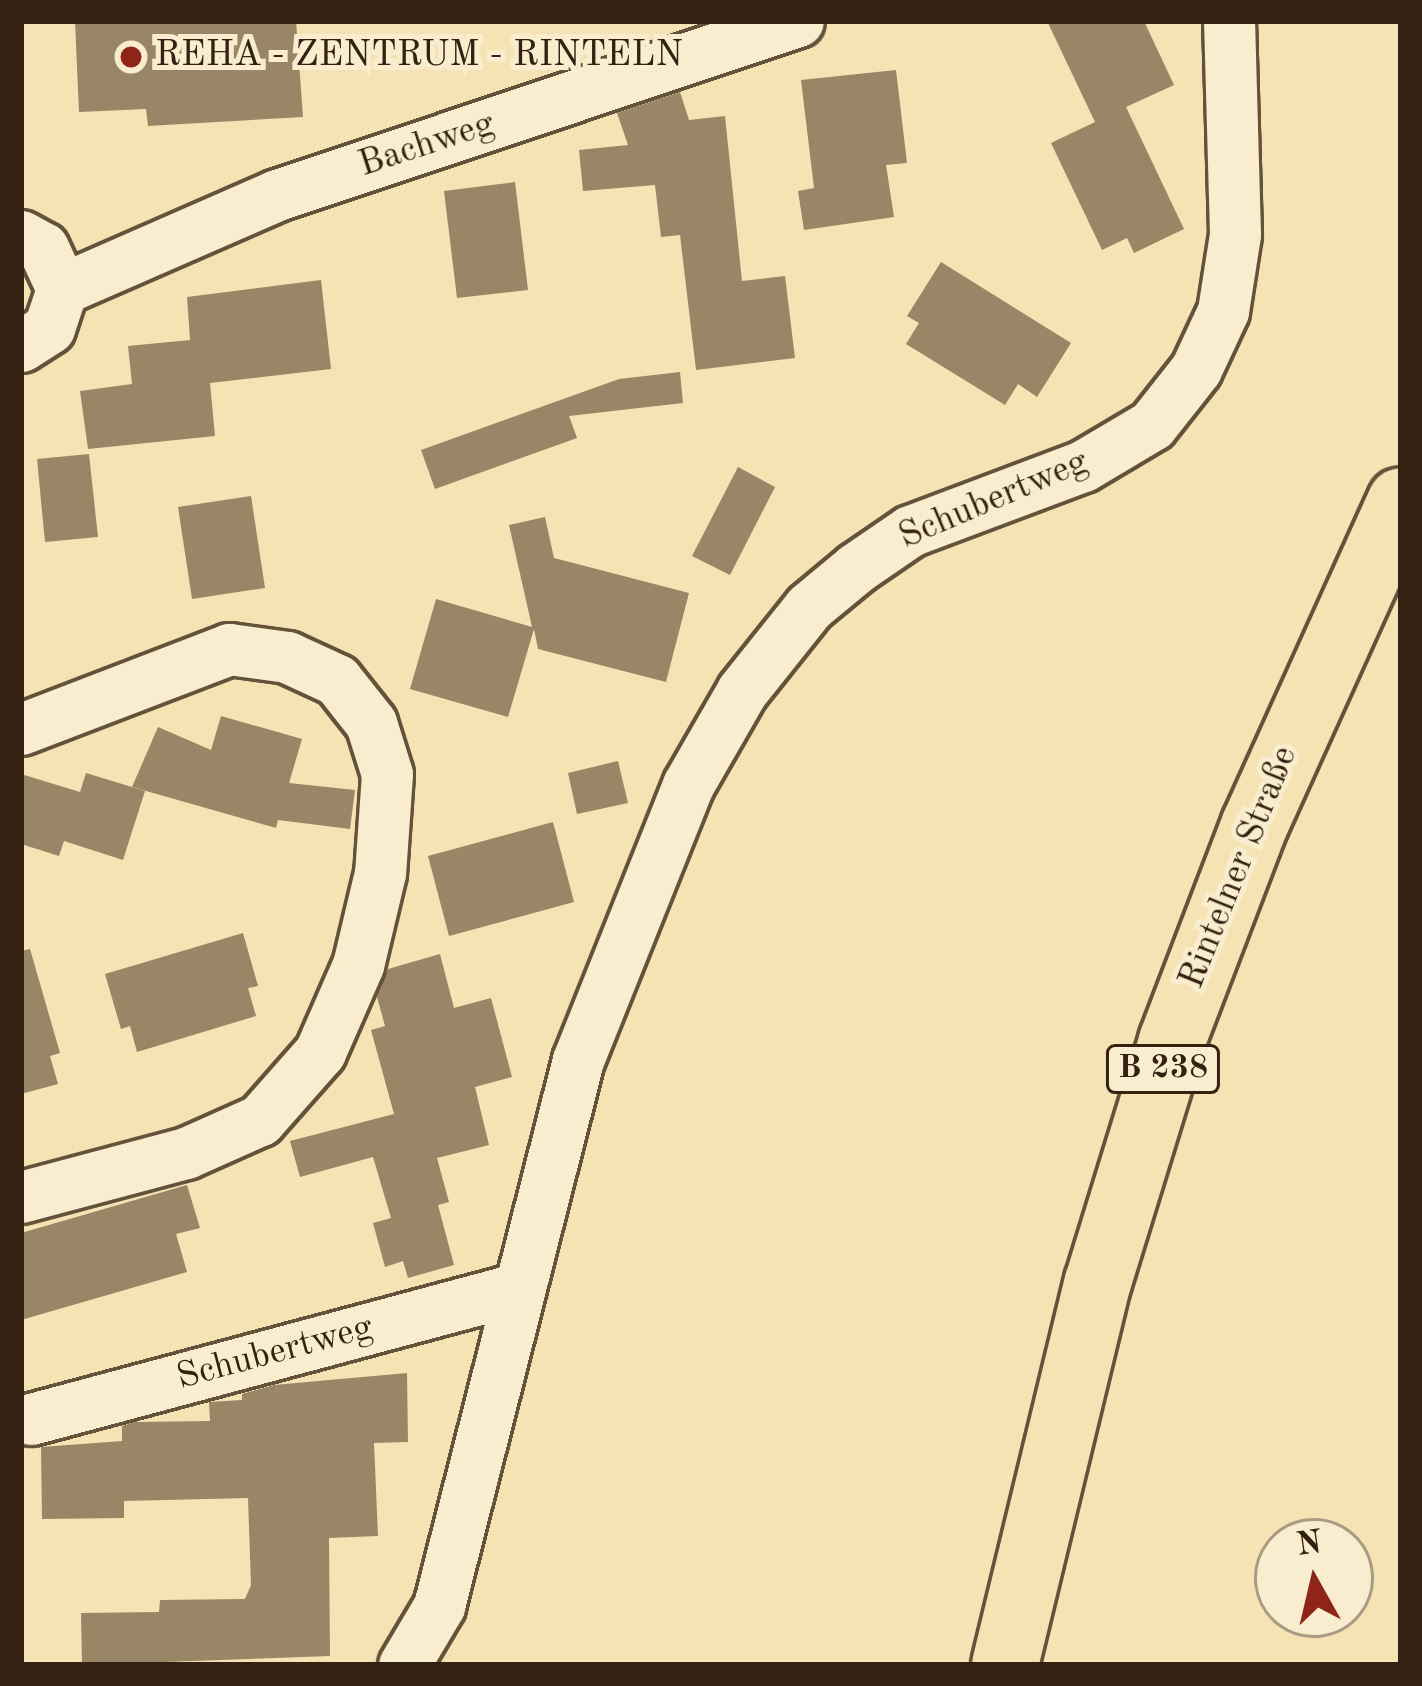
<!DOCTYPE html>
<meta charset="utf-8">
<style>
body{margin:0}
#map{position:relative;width:1422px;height:1686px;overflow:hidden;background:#f5e3b4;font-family:"Old Standard TT",serif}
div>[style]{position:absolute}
.building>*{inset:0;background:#988666}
.roads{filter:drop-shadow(3px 0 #64523a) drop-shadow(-3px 0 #64523a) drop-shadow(0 3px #64523a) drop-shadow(0 -3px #64523a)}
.minor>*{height:51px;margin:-25.5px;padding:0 25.5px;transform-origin:25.5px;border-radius:25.5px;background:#f8edce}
.major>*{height:66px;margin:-33px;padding:0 33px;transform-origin:33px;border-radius:33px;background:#f5e3b4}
.dots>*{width:33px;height:33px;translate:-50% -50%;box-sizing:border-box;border:6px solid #f8edce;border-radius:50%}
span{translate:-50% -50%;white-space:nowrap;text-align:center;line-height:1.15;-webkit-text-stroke:10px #f8edce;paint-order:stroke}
.shield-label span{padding:3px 9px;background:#f8edce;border:3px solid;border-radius:9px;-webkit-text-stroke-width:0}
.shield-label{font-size:33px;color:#342112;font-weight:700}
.poi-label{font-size:36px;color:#342112}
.left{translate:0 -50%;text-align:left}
.street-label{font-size:36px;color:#342112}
.frame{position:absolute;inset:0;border:24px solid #342112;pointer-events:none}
.north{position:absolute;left:1254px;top:1518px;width:120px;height:120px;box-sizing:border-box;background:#f8edce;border:3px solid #aa9b83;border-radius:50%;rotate:352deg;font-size:33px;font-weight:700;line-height:48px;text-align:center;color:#342112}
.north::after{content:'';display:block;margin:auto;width:42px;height:54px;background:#8f2418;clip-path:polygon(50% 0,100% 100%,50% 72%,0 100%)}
</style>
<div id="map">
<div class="building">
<div style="clip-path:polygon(75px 21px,296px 21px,303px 117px,148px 126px,146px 109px,79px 112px)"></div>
<div style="clip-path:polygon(1047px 21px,1144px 21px,1174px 85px,1126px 107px,1184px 229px,1134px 253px,1127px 238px,1102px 250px,1051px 143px,1095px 122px)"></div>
<div style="clip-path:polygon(896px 70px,907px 163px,886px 165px,894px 217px,804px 230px,798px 191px,814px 188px,801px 80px)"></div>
<div style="clip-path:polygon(680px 92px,689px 120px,725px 116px,742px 281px,785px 276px,795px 358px,696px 370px,680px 235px,661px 237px,655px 185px,583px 191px,579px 150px,628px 145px,617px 113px)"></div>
<div style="clip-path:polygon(515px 182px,528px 290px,457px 298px,444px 191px)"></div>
<div style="clip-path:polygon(941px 262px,1071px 343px,1037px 397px,1018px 384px,1005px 405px,906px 344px,919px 323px,907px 316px)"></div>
<div style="clip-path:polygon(321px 280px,331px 369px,210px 383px,215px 436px,88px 449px,80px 391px,132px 384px,128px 346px,190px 340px,187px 297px)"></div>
<div style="clip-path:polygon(680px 372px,683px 403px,569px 416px,577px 438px,435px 489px,421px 450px,619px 379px)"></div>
<div style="clip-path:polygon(89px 454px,98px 537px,45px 542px,37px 459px)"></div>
<div style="clip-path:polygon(738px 467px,775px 487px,730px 575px,692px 556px)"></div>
<div style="clip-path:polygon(251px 496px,265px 588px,192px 599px,178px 507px)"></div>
<div style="clip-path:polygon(545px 517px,554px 558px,689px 593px,666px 682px,538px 649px,534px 629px,508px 717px,410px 689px,436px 599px,532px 627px,509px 525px)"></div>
<div style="clip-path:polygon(221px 716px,302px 739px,289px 783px,355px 790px,350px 829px,278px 820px,276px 828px,132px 787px,158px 727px,211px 750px)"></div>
<div style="clip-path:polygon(618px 761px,628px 803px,577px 814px,568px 773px)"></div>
<div style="clip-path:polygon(86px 773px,145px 791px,123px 860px,64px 841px,59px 856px,21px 844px,21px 774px,80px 792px)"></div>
<div style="clip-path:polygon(553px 822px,574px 902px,449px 936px,428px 856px)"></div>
<div style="clip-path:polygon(243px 933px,258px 986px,248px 988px,256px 1016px,137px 1052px,130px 1026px,121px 1029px,105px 974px)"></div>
<div style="clip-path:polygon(30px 949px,60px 1053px,50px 1056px,58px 1084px,21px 1094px,21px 951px)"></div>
<div style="clip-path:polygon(440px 954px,454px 1008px,491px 998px,512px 1077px,475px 1087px,489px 1145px,437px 1158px,449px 1202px,438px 1205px,454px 1265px,408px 1278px,403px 1261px,385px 1267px,373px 1223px,391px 1218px,373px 1157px,300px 1177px,290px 1141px,394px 1114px,371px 1030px,385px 1026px,377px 997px,388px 969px)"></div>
<div style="clip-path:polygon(187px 1185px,200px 1228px,176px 1234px,187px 1272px,21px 1320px,21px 1233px)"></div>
<div style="clip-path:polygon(407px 1373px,408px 1442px,374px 1443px,378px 1536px,329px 1538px,330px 1656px,82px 1665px,81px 1613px,159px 1612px,160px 1600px,245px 1599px,251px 1585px,248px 1498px,124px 1501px,124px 1518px,42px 1519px,41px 1447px,122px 1441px,122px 1426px,134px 1422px,210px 1421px,209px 1402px,242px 1400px,242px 1394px,274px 1385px)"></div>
</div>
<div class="roads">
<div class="minor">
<div style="left:21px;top:236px;width:25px;rotate:29deg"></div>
<div style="left:43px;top:248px;width:45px;rotate:65.1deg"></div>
<div style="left:62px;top:289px;width:41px;rotate:108.4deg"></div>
<div style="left:49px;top:328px;width:33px;rotate:147deg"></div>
<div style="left:62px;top:289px;width:235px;rotate:-23.6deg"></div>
<div style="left:277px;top:195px;width:549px;rotate:-18.47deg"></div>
<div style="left:21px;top:729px;width:223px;rotate:-21deg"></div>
<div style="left:229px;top:649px;width:59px;rotate:7.9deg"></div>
<div style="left:287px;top:657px;width:55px;rotate:24.7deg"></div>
<div style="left:337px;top:680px;width:55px;rotate:51.7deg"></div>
<div style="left:371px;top:723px;width:53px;rotate:72.6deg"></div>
<div style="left:387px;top:774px;width:99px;rotate:94deg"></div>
<div style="left:380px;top:873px;width:95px;rotate:103.4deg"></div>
<div style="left:358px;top:965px;width:95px;rotate:113.6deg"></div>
<div style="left:320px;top:1052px;width:91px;rotate:131.4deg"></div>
<div style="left:260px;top:1120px;width:81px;rotate:156deg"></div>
<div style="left:186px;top:1153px;width:171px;rotate:165.1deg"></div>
<div style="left:31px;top:1419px;width:506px;rotate:-15deg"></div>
<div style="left:404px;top:1665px;width:69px;rotate:-59.3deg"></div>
<div style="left:439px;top:1606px;width:563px;rotate:-75.72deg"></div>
<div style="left:578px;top:1060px;width:296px;rotate:-68.2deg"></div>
<div style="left:688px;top:785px;width:108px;rotate:-60.1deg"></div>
<div style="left:742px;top:691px;width:107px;rotate:-51.4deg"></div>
<div style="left:809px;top:607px;width:61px;rotate:-39.7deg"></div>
<div style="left:856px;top:568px;width:65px;rotate:-34.4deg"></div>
<div style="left:910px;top:531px;width:185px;rotate:-20.6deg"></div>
<div style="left:1083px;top:466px;width:80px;rotate:-30.7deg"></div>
<div style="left:1152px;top:425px;width:71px;rotate:-51.8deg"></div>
<div style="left:1196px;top:369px;width:64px;rotate:-65deg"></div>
<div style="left:1223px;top:311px;width:78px;rotate:-81.1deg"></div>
<div style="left:1235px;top:234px;width:213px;rotate:-91.6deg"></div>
</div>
<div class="major">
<div style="left:1005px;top:1665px;width:394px;rotate:-76.4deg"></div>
<div style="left:1098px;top:1282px;width:252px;rotate:-72.9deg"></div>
<div style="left:1172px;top:1041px;width:232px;rotate:-69.1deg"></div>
<div style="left:1255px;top:824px;width:354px;rotate:-65.7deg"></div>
</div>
</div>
<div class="dots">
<div style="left:131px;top:57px;background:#8f2418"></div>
</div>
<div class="shield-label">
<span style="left:1163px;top:1069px">B 238</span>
</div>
<div class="poi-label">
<span class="left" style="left:155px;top:57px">REHA - ZENTRUM - RINTELN</span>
</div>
<div class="street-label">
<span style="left:427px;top:146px;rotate:-18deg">Bachweg</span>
<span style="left:994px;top:501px;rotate:-23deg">Schubertweg</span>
<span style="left:1240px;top:868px;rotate:-68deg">Rintelner Straße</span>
<span style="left:275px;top:1354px;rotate:-15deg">Schubertweg</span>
</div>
<div class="frame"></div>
<div class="north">N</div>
</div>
